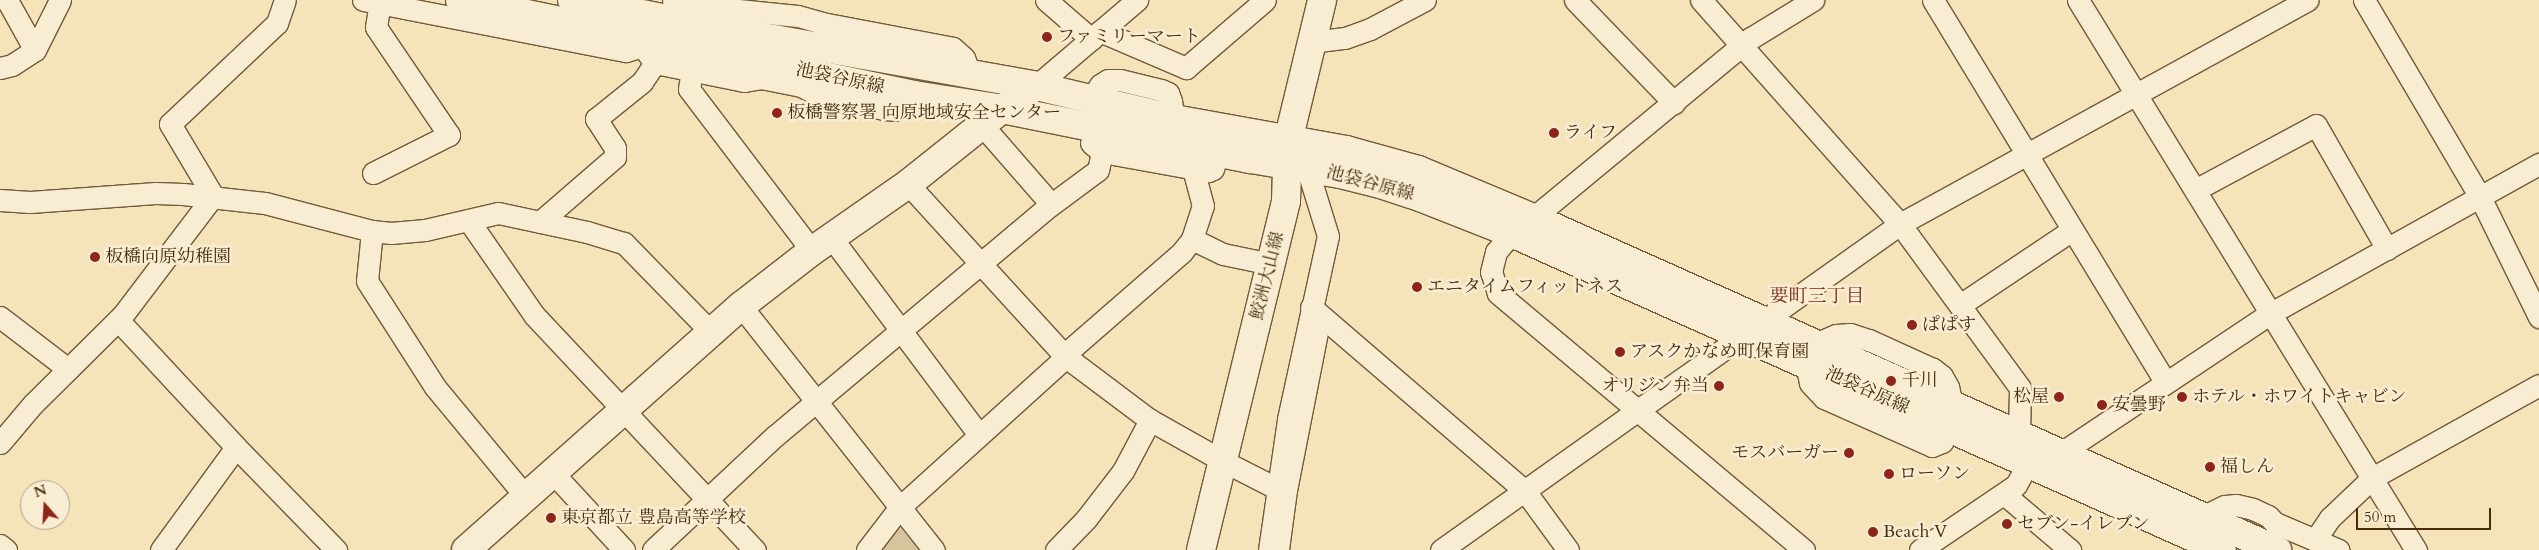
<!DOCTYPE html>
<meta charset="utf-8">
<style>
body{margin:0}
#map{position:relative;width:2539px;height:550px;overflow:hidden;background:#f5e3b9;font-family:Cardo,"Noto Serif JP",serif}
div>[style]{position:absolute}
.green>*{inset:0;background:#d7c49c}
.roads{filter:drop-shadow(1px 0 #725a3a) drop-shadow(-1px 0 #725a3a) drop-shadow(0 1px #725a3a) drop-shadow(0 -1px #725a3a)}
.pedestrian>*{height:16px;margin:-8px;padding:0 8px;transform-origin:8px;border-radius:8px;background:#f8edd2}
.minor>*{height:21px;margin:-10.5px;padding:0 10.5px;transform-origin:10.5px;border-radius:10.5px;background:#f8edd2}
.tertiary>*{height:28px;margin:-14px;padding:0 14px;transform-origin:14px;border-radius:14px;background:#f8edd2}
.secondary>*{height:28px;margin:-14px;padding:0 14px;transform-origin:14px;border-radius:14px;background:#f8edd2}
.dots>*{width:14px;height:14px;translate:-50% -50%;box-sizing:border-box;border:2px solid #f8edd2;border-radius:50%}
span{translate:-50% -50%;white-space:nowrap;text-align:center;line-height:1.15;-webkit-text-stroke:5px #f8edd2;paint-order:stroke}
.poi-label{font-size:18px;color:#472c0f}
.left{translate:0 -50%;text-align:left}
.right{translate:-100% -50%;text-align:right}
.street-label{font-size:18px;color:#472c0f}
.neighbourhood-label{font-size:19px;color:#7a1f14}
.north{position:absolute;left:20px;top:480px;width:50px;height:50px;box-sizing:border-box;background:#f8edd2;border:1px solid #b1a084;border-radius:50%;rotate:341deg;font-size:14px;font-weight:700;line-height:20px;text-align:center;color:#472c0f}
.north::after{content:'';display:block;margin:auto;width:18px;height:22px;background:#8f2418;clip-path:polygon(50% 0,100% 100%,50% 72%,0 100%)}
.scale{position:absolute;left:2356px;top:508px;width:135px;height:22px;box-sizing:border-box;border:2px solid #472c0f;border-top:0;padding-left:6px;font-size:15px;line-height:18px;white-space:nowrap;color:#472c0f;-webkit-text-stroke:4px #f8edd2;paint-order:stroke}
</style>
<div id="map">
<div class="green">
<div style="clip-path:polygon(895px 521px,919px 550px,874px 550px)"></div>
</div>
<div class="roads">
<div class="pedestrian">
<div style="left:1281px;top:550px;width:60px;rotate:-82.3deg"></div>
<div style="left:1289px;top:491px;width:177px;rotate:-78.9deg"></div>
</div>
<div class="minor">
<div style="left:7px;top:0;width:57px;rotate:60.8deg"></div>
<div style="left:363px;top:0;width:268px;rotate:11deg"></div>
<div style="left:626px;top:51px;width:32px;rotate:-16deg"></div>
<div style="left:673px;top:0;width:46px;rotate:10.1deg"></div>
<div style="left:718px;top:8px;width:80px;rotate:5.7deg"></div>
<div style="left:798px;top:16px;width:25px;rotate:16deg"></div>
<div style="left:822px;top:23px;width:34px;rotate:52deg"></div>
<div style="left:1046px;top:0;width:60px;rotate:40.9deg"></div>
<div style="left:1575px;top:0;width:143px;rotate:46.1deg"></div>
<div style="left:1701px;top:0;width:300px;rotate:48.4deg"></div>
<div style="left:1900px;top:224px;width:203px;rotate:53.8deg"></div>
<div style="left:2020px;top:388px;width:46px;rotate:91.2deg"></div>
<div style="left:2019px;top:434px;width:15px;rotate:74deg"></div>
<div style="left:1933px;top:0;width:448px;rotate:58.7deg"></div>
<div style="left:2078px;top:0;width:646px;rotate:58.43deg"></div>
<div style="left:2364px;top:0;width:229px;rotate:59.5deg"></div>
<div style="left:2480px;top:197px;width:134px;rotate:63.8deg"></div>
<div style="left:822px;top:23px;width:133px;rotate:10.8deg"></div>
<div style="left:953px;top:48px;width:15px;rotate:42deg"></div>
<div style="left:964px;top:58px;width:17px;rotate:69deg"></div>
<div style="left:1100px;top:31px;width:94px;rotate:23.3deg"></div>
<div style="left:1186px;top:68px;width:104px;rotate:-40.7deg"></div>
<div style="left:1311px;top:42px;width:34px;rotate:-7deg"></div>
<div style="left:1345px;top:38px;width:27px;rotate:-20deg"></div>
<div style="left:1370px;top:29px;width:62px;rotate:-27.8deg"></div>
<div style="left:642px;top:46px;width:21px;rotate:53deg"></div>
<div style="left:655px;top:63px;width:91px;rotate:11.4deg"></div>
<div style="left:744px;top:81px;width:17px;rotate:-10deg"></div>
<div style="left:761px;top:78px;width:41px;rotate:11.3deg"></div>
<div style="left:801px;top:86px;width:25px;rotate:27deg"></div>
<div style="left:823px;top:97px;width:62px;rotate:11.1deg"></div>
<div style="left:884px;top:109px;width:13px;rotate:4deg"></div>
<div style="left:897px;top:110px;width:10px;rotate:-24deg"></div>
<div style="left:906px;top:106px;width:14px;rotate:-54deg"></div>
<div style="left:0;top:68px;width:12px;rotate:-14deg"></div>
<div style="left:12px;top:65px;width:27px;rotate:-33deg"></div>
<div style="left:35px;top:50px;width:56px;rotate:-63.4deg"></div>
<div style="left:692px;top:70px;width:19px;rotate:99deg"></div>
<div style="left:689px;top:89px;width:203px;rotate:52.8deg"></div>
<div style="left:1036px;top:86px;width:133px;rotate:-40.4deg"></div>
<div style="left:1090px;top:100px;width:18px;rotate:-56deg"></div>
<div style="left:1100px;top:85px;width:9px;rotate:-32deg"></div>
<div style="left:1108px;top:80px;width:12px"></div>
<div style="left:1120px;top:80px;width:42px;rotate:13.7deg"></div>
<div style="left:1161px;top:90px;width:8px;rotate:23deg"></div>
<div style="left:1168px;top:93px;width:9px;rotate:69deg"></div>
<div style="left:1171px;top:101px;width:18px;rotate:81deg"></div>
<div style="left:982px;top:125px;width:105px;rotate:48.9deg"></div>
<div style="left:1091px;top:143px;width:14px;rotate:39deg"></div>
<div style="left:1102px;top:152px;width:108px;rotate:10.2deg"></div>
<div style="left:1208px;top:171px;width:5px;rotate:-22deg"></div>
<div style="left:1213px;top:169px;width:18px;rotate:-74deg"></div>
<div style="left:373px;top:173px;width:85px;rotate:-26.6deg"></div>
<div style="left:449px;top:135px;width:130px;rotate:-124.1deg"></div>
<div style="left:376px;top:27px;width:24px;rotate:-81deg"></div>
<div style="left:908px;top:184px;width:234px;rotate:47.6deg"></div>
<div style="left:1066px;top:357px;width:105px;rotate:36.9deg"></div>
<div style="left:1150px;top:420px;width:84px;rotate:29.3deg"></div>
<div style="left:1223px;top:461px;width:62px;rotate:27deg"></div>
<div style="left:2195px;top:190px;width:137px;rotate:-28.2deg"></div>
<div style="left:2316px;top:125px;width:143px;rotate:60.2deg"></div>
<div style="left:0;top:200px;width:30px;rotate:4deg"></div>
<div style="left:30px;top:202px;width:126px;rotate:-4.1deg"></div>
<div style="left:156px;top:193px;width:27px;rotate:2deg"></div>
<div style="left:183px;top:194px;width:82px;rotate:6.3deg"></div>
<div style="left:265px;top:203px;width:111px;rotate:14.7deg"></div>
<div style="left:372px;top:231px;width:19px;rotate:6deg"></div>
<div style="left:391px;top:233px;width:34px;rotate:-5deg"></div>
<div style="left:425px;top:230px;width:75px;rotate:-13.1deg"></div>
<div style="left:498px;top:213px;width:91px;rotate:12.1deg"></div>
<div style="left:587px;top:232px;width:39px;rotate:17deg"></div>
<div style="left:624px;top:243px;width:124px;rotate:45.7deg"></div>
<div style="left:469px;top:221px;width:114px;rotate:55.3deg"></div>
<div style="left:534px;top:315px;width:323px;rotate:46.8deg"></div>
<div style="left:540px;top:222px;width:99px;rotate:-40.9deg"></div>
<div style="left:615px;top:157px;width:9px;rotate:-90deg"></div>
<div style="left:615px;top:148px;width:35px;rotate:-123deg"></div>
<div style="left:596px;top:119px;width:59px;rotate:-38.8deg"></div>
<div style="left:642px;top:82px;width:23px;rotate:-56deg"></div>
<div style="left:372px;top:231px;width:50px;rotate:95.7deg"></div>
<div style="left:367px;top:281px;width:126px;rotate:57.3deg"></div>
<div style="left:435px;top:387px;width:143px;rotate:50.4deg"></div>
<div style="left:831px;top:237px;width:247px;rotate:53.2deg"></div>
<div style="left:1192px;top:239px;width:34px;rotate:26deg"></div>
<div style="left:1223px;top:254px;width:49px;rotate:11.8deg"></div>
<div style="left:1960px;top:305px;width:135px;rotate:-33.8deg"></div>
<div style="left:741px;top:306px;width:311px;rotate:51.7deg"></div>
<div style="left:1311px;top:307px;width:282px;rotate:40.7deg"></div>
<div style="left:1525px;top:491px;width:73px;rotate:53.9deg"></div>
<div style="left:0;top:317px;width:86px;rotate:37.4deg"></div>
<div style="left:118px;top:320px;width:173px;rotate:47.1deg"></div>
<div style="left:236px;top:447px;width:144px;rotate:45.8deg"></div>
<div style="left:1815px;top:344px;width:23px;rotate:-23deg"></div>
<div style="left:1836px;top:335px;width:14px;rotate:-4deg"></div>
<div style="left:1850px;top:334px;width:20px;rotate:18deg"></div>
<div style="left:1869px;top:340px;width:70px;rotate:24.4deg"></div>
<div style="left:1933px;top:369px;width:11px;rotate:38deg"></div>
<div style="left:1942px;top:376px;width:13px;rotate:61deg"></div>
<div style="left:1948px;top:387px;width:18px;rotate:77deg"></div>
<div style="left:1064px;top:355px;width:157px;rotate:-41.1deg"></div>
<div style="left:1182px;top:252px;width:16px;rotate:-52deg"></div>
<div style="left:1192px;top:239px;width:35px;rotate:-72deg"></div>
<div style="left:1203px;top:206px;width:39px;rotate:-105deg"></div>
<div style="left:1806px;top:364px;width:19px;rotate:78deg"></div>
<div style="left:1810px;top:383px;width:21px;rotate:47deg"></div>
<div style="left:1824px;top:398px;width:118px;rotate:24deg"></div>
<div style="left:1932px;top:446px;width:11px;rotate:-22deg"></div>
<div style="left:1942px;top:442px;width:16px;rotate:-60deg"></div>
<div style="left:0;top:443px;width:51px;rotate:-49.8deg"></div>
<div style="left:33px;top:404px;width:125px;rotate:-44.7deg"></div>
<div style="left:122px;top:316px;width:151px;rotate:-52.8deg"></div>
<div style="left:213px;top:196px;width:84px;rotate:-120.8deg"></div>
<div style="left:170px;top:124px;width:147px;rotate:-43.3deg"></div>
<div style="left:277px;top:23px;width:24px;rotate:-71deg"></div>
<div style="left:553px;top:473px;width:105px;rotate:47.3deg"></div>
<div style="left:2004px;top:494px;width:87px;rotate:40.3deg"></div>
<div style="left:2202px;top:517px;width:25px;rotate:-26deg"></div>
<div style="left:2225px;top:506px;width:11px;rotate:-5deg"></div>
<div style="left:2236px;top:505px;width:17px;rotate:13deg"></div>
<div style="left:2253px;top:509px;width:17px;rotate:25deg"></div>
<div style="left:2268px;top:516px;width:10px;rotate:45deg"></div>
<div style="left:2275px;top:523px;width:69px;rotate:22.9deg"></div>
<div style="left:2315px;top:540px;width:27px;rotate:-56deg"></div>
<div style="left:2330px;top:518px;width:58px;rotate:-43.6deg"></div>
<div style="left:2372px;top:478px;width:191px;rotate:-29.1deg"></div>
<div style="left:0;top:545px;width:8px;rotate:40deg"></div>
<div style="left:161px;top:550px;width:127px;rotate:-53.9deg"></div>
<div style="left:653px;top:550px;width:167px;rotate:-43.1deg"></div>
<div style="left:775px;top:436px;width:351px;rotate:-40deg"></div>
<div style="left:1044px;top:210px;width:67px;rotate:-36.5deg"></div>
<div style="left:1098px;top:170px;width:18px;rotate:-77deg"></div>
<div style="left:867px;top:550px;width:54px;rotate:-52.5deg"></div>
<div style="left:900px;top:507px;width:224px;rotate:-42.1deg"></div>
<div style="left:1056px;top:550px;width:43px;rotate:-45.9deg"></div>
<div style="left:1086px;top:519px;width:61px;rotate:-52.4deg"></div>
<div style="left:1123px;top:471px;width:58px;rotate:-62.1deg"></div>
<div style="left:1269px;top:550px;width:132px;rotate:-81.7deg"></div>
<div style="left:1288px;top:419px;width:187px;rotate:-77.7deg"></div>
<div style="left:1328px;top:236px;width:71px;rotate:-107.2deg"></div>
<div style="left:1441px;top:550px;width:563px;rotate:-35.38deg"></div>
<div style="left:1900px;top:224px;width:465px;rotate:-28.8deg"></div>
<div style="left:1804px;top:550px;width:400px;rotate:-140deg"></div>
<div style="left:1498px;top:293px;width:22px;rotate:-108deg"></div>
<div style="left:1491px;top:272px;width:21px;rotate:-76deg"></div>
<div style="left:1496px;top:252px;width:13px;rotate:-51deg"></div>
<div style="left:1504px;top:242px;width:320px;rotate:-39.6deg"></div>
<div style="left:1751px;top:38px;width:73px;rotate:-31.5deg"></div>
<div style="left:1920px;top:550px;width:116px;rotate:-34.1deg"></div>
<div style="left:2016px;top:485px;width:25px;rotate:-61deg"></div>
<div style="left:2028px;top:463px;width:34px;rotate:-17deg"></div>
<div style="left:2061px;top:453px;width:252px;rotate:-33.7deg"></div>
<div style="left:2271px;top:313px;width:307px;rotate:-29.1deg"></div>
</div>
<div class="tertiary">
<div style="left:466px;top:550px;width:368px;rotate:-41.6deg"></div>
<div style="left:741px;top:306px;width:90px;rotate:-37.8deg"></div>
<div style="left:812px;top:251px;width:117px;rotate:-34.9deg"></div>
<div style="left:908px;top:184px;width:120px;rotate:-38.6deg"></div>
<div style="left:1002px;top:109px;width:41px;rotate:-34.1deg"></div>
</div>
<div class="secondary">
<div style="left:460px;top:0;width:464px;rotate:11.8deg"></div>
<div style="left:914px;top:95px;width:89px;rotate:9deg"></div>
<div style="left:1002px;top:109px;width:254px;rotate:11.4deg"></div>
<div style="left:1251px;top:159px;width:90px;rotate:9.6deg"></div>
<div style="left:1340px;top:174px;width:41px;rotate:14deg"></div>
<div style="left:1380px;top:184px;width:42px;rotate:18deg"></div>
<div style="left:1420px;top:197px;width:101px;rotate:21.5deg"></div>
<div style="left:1514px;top:234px;width:775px;rotate:24.05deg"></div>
<div style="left:572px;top:0;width:143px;rotate:11.3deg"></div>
<div style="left:712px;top:28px;width:329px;rotate:10.1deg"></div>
<div style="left:1036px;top:86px;width:142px;rotate:13.4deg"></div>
<div style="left:1174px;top:119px;width:175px;rotate:10.2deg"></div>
<div style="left:1346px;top:150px;width:75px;rotate:15.5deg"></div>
<div style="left:1418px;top:170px;width:125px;rotate:22.7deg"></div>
<div style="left:1533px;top:218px;width:815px;rotate:24.05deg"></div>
<div style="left:1201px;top:550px;width:359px;rotate:-76.3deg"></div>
<div style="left:1286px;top:201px;width:60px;rotate:-88.1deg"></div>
<div style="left:1288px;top:141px;width:145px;rotate:-76.4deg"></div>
</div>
</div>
<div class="dots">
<div style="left:1047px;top:37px;background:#8f2418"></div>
<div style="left:777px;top:113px;background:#8f2418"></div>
<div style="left:1554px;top:133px;background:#8f2418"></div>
<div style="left:95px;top:257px;background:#8f2418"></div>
<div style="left:1417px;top:287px;background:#8f2418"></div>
<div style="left:1912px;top:325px;background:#8f2418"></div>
<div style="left:1620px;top:352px;background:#8f2418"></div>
<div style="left:1891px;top:381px;background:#8f2418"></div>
<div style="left:1719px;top:386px;background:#8f2418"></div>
<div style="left:2059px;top:397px;background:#8f2418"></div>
<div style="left:2182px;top:397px;background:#8f2418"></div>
<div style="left:2102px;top:405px;background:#8f2418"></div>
<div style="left:1849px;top:453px;background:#8f2418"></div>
<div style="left:2210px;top:467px;background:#8f2418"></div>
<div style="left:1889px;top:474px;background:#8f2418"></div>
<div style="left:551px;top:518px;background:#8f2418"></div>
<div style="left:2007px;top:524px;background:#8f2418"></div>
<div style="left:1873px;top:532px;background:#8f2418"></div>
</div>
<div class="poi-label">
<span class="left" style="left:1057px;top:37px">ファミリーマート</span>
<span class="left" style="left:787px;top:113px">板橋警察署 向原地域安全センター</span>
<span class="left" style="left:1564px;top:133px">ライフ</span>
<span class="left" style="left:105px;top:257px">板橋向原幼稚園</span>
<span class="left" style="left:1427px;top:287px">エニタイムフィットネス</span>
<span class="left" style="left:1922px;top:325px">ぱぱす</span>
<span class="left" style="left:1630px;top:352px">アスクかなめ町保育園</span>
<span class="left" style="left:1902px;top:381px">千川</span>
<span class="right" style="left:1709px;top:386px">オリジン弁当</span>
<span class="right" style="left:2049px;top:397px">松屋</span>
<span class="left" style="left:2192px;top:397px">ホテル・ホワイトキャビン</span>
<span class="left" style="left:2112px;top:405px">安曇野</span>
<span class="right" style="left:1839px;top:453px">モスバーガー</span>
<span class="left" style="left:2220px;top:467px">福しん</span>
<span class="left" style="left:1899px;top:474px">ローソン</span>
<span class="left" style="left:561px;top:518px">東京都立 豊島高等学校</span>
<span class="left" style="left:2017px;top:524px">セブン-イレブン</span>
<span class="left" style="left:1883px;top:532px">Beach V</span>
</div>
<div class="street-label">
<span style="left:840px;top:79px;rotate:12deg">池袋谷原線</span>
<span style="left:1370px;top:184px;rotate:15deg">池袋谷原線</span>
<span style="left:1268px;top:276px;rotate:-76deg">鮫洲大山線</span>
<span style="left:1867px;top:391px;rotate:24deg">池袋谷原線</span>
</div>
<div class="neighbourhood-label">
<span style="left:1817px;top:297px">要町三丁目</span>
</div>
<div class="north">N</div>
<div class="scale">50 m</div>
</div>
